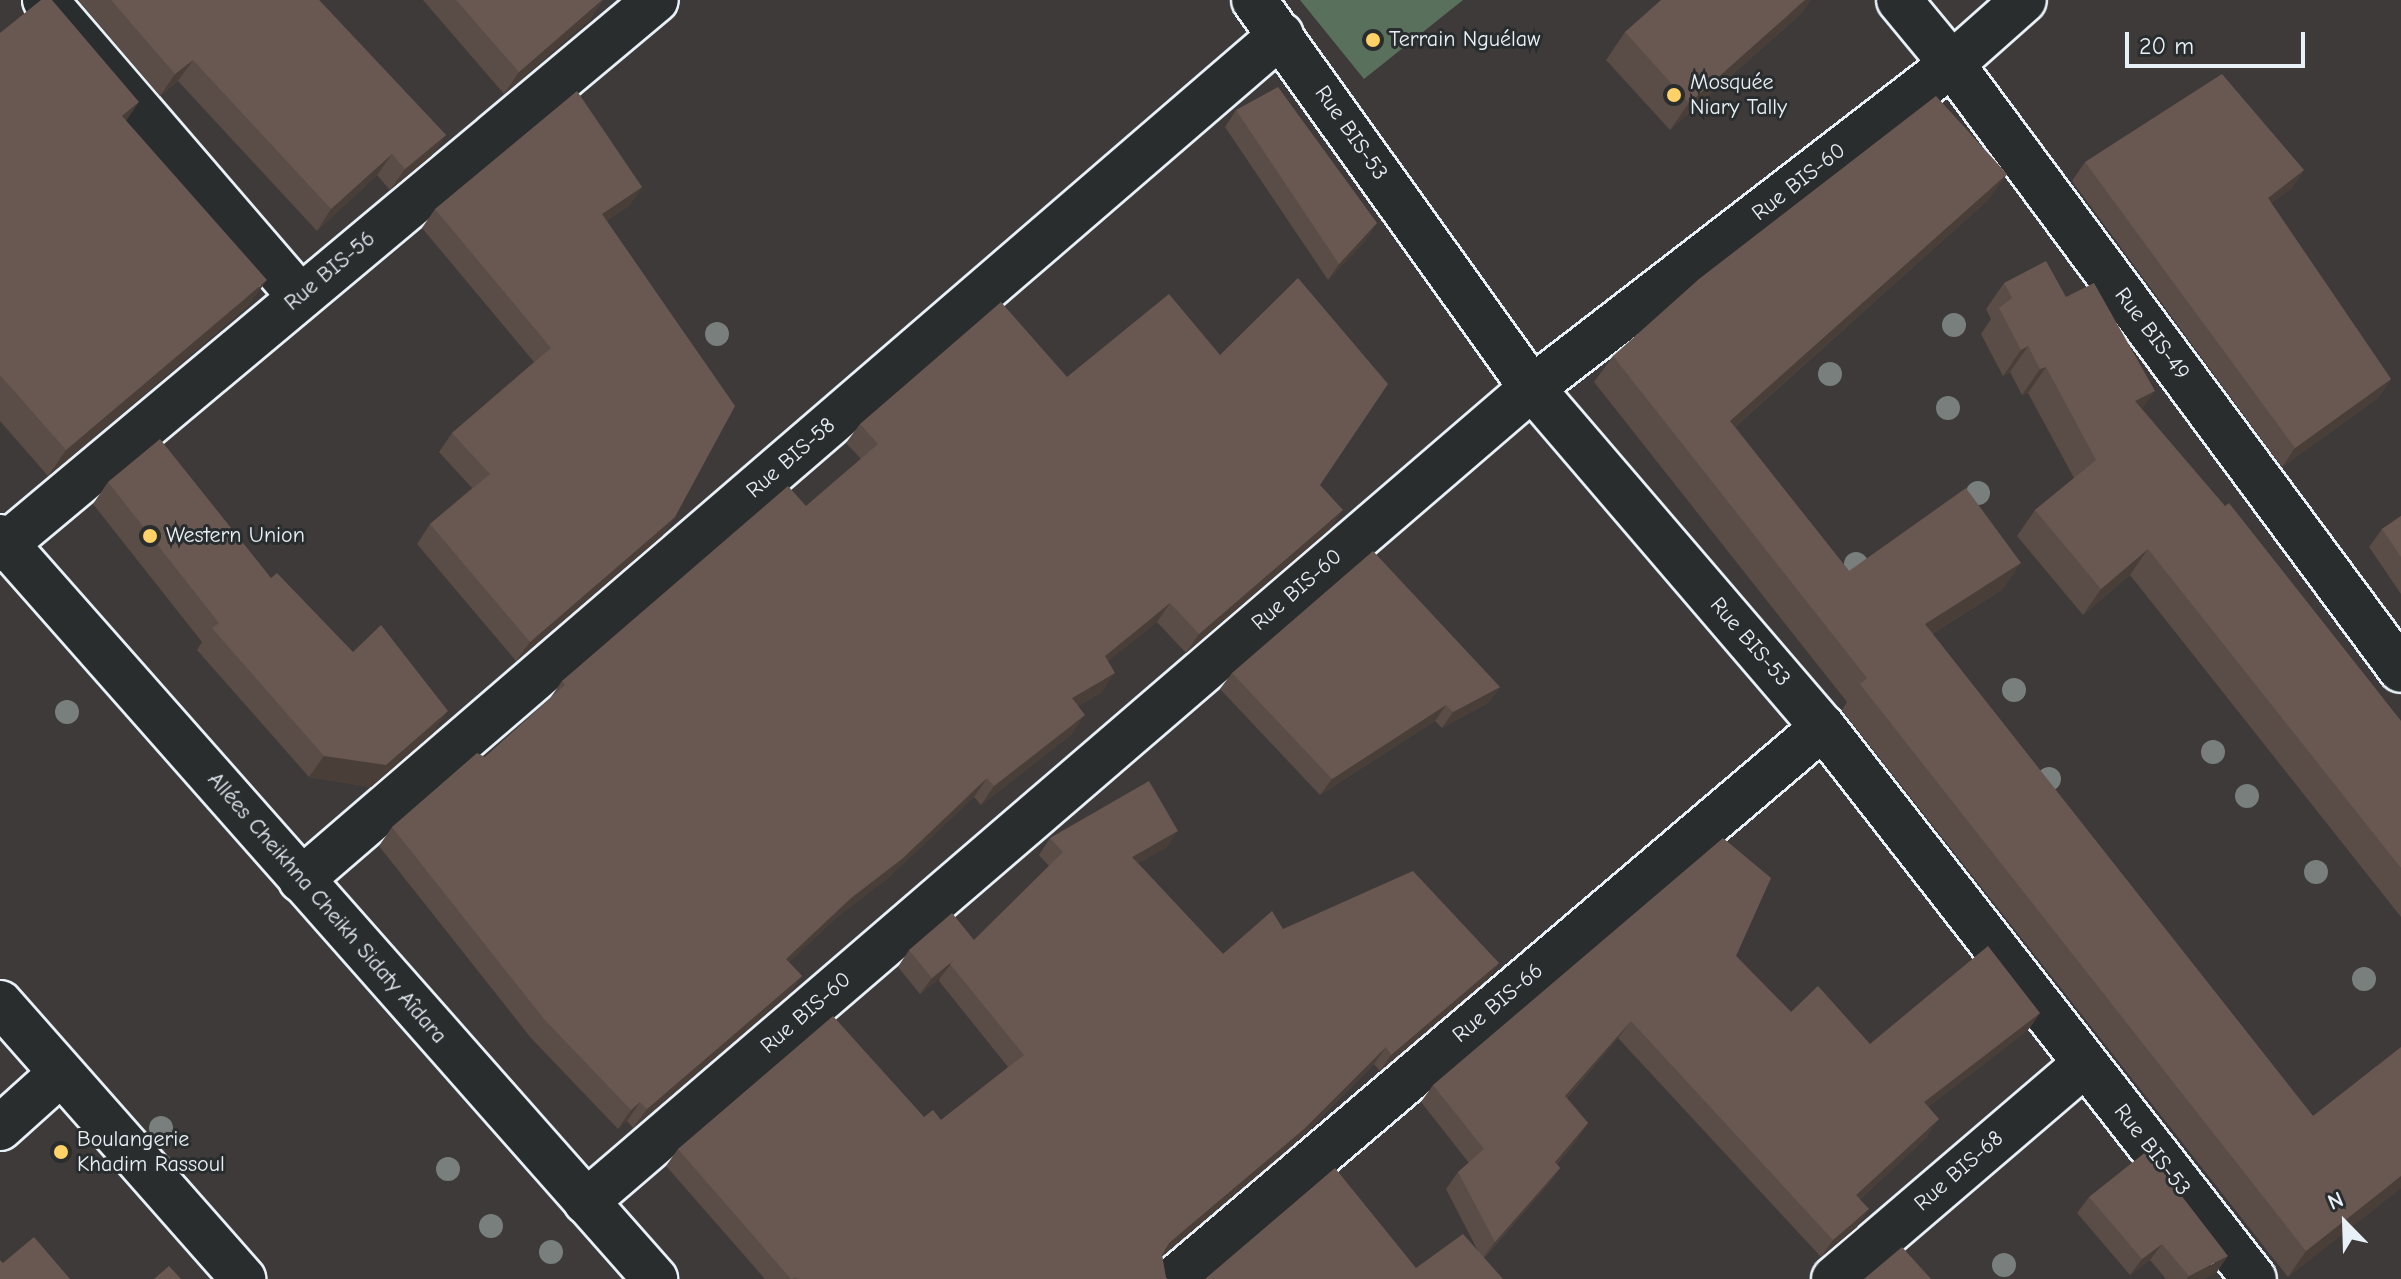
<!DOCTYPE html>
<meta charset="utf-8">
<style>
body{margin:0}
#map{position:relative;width:2401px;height:1279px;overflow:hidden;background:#3d3a39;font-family:"Comic Neue",sans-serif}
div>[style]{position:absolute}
.green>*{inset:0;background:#59705d}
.roads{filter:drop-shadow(2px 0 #e8f1f8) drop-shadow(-2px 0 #e8f1f8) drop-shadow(0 2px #e8f1f8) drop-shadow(0 -2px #e8f1f8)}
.minor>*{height:44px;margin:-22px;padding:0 22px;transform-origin:22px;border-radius:22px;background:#2a2d2e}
.major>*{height:44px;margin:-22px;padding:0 22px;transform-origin:22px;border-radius:22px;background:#2a2d2e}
.trees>*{width:24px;height:24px;margin:-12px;border-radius:50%;background:#787f7c}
.wall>*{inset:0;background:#5a4c47}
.shaded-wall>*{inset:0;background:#4a3e39}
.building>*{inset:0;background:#695852}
.dots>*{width:22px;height:22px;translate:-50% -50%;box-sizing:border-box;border:4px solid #2a2d2e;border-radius:50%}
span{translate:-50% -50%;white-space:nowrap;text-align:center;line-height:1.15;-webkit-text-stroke:6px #2a2d2e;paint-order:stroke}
.poi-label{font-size:22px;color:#e8f1f8}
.left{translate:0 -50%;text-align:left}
.street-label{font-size:22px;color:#e8f1f8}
.north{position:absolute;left:2305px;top:1183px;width:80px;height:80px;-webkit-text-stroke:6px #2a2d2e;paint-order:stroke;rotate:337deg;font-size:22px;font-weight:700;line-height:32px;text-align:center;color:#e8f1f8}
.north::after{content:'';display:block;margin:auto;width:28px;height:36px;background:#e8f1f8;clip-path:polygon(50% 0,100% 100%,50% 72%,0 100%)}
.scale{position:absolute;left:2125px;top:32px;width:180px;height:36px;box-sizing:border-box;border:4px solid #e8f1f8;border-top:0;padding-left:10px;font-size:24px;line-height:28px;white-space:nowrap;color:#e8f1f8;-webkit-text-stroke:6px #2a2d2e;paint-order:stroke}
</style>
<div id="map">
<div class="green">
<div style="clip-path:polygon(1300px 0,1463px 0,1364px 79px)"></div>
</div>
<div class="roads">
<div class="minor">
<div style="left:45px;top:0;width:391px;rotate:49.3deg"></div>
<div style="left:1254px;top:0;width:477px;rotate:54.4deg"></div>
<div style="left:1532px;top:388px;width:447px;rotate:49.4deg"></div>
<div style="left:1823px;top:727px;width:700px;rotate:52.02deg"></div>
<div style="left:1899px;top:0;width:83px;rotate:50.4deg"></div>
<div style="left:1952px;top:64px;width:754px;rotate:53.46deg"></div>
<div style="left:0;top:549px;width:855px;rotate:-39.93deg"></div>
<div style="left:301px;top:880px;width:1294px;rotate:-40.77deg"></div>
<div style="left:0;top:1128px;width:82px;rotate:-42deg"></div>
<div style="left:586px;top:1202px;width:1248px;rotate:-40.71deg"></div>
<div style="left:1532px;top:388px;width:530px;rotate:-37.65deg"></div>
<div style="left:1952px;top:64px;width:96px;rotate:-41.6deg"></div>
<div style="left:1174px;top:1279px;width:852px;rotate:-40.38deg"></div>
<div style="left:1834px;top:1279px;width:330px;rotate:-40.6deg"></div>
</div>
<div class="major">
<div style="left:0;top:537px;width:990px;rotate:48.56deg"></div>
<div style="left:0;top:1003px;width:368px;rotate:48.6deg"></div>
</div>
</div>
<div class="trees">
<div style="left:1954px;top:325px"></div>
<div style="left:717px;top:334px"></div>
<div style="left:1830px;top:374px"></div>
<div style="left:1948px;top:408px"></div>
<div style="left:1978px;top:493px"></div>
<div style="left:1856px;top:564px"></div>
<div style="left:2014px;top:690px"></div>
<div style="left:67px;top:712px"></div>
<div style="left:2213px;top:752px"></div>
<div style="left:2049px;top:779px"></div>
<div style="left:2247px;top:796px"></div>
<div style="left:2316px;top:872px"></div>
<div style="left:2364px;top:979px"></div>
<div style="left:161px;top:1128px"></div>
<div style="left:448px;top:1169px"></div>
<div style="left:491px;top:1226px"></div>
<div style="left:551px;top:1252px"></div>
<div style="left:2004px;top:1265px"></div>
</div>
<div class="wall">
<div style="clip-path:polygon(78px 0,319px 0,446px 135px,431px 156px,390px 190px,377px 175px,317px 231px,178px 81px,160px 96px)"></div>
<div style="clip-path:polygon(423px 0,603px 0,590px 19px,504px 94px)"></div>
<div style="clip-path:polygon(1803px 12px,1670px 130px,1606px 60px,1625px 32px)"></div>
<div style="clip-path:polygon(0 33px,126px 121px,249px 305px,48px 476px,0 421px)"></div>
<div style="clip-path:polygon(1236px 110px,1366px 240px,1328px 280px,1225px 127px)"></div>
<div style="clip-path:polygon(2085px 162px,2304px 170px,2291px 189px,2271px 203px,2391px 379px,2378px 398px,2282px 467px,2072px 181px)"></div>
<div style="clip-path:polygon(2007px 174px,1988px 200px,1735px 427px,1849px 571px,2003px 589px,1932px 634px,2313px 1116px,2401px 1188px,2288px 1277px,1842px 710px,1847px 702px,1594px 382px,1613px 356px)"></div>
<div style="clip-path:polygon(642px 187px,629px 206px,607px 220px,675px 517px,662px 536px,516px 661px,417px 544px,430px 524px,472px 488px,439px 452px,452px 433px,534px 362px,422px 228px,435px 209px)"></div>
<div style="clip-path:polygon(2004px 283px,2066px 297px,2142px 409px,2401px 721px,2401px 917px,2130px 575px,2083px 615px,2017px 536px,2035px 510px,2074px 478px,2028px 393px,2022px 395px,2010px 372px,2003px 376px,1981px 334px,1991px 319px,1986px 309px)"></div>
<div style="clip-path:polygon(1067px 377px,1320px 485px,1330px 529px,1186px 653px,1157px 622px,1108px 661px,1102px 692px,1078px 706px,1072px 734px,981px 805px,974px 797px,888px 878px,837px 917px,789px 962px,802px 976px,788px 995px,633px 1128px,627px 1121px,618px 1129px,531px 1038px,379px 846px,392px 827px,485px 757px,549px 700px,562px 681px,806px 506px,861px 459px,846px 443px,860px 424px)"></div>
<div style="clip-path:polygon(108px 482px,353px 652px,433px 733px,371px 787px,309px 777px,197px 650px,202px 642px,93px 504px)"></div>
<div style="clip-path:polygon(2401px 516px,2401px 594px,2369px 547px,2382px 529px)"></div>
<div style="clip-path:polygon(1232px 673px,1500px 687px,1488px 703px,1442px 728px,1435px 721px,1320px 795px,1220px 689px)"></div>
<div style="clip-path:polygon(1050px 838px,1167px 847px,1138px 863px,1223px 954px,1283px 929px,1499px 963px,1487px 980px,1380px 1071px,1374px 1064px,1292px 1146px,1162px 1256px,1166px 1278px,1168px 1279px,765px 1279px,666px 1166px,678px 1149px,924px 1117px,941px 1120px,1008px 1067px,939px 981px,940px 978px,920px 994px,898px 967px,909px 950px,974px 940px,1049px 866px,1039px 855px)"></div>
<div style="clip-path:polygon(1736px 956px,1791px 1012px,1870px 1044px,2040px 1013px,2028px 1030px,1928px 1107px,1927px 1137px,1860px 1199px,1857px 1227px,1821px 1257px,1618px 1038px,1567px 1098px,1588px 1123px,1576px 1141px,1557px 1164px,1560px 1168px,1548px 1185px,1484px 1258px,1416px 1268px,1478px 1251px,1446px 1189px,1458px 1172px,1469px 1163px,1421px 1102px,1433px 1085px)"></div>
<div style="clip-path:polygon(2089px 1197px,2217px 1272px,2203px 1279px,2166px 1279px,2150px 1260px,2130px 1275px,2077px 1213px)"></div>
</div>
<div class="shaded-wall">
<div style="clip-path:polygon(602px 0,603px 0,590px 19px,504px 94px,519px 72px)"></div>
<div style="clip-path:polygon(1805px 0,1811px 0,1803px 12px,1670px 130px,1689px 103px)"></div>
<div style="clip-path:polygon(193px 60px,178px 81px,160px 96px,175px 74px)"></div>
<div style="clip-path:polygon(139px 102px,122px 127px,122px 116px)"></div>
<div style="clip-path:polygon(446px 135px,431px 156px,390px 190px,405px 169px)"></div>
<div style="clip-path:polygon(392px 154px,377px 175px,317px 231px,331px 209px)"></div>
<div style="clip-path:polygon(2304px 170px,2291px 189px,2254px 216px,2268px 198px)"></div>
<div style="clip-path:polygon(2007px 174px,1988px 200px,1712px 447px,1730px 421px)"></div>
<div style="clip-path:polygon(642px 187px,629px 206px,589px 233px,602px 214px)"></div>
<div style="clip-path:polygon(1377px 223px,1366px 240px,1328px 280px,1339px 264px)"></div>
<div style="clip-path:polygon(267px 280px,249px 305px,48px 476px,66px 450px)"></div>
<div style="clip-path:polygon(2028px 346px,2010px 372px,2003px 376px,2021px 350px)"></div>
<div style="clip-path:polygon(2046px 367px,2028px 393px,2022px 395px,2040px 369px)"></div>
<div style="clip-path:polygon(2391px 379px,2378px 398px,2282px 467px,2295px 448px)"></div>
<div style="clip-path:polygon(2155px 391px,2136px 417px,2135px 401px)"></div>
<div style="clip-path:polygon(1343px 510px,1330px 529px,1186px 653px,1199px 634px)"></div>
<div style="clip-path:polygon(675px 517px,662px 536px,516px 661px,530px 642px)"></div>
<div style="clip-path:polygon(2148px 549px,2130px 575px,2083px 615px,2101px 589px)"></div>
<div style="clip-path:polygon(2021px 563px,2003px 589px,1906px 650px,1925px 624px)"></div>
<div style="clip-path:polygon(1170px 603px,1157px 622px,1091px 675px,1105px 656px)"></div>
<div style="clip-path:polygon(1115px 673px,1102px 692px,1058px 717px,1072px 698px)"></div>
<div style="clip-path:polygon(1500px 687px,1488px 703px,1442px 728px,1453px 712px)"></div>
<div style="clip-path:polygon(1446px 705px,1435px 721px,1320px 795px,1332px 779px)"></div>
<div style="clip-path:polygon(448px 711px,433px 733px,371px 787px,309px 777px,324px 756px)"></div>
<div style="clip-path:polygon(1085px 715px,1072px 734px,981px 805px,994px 786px)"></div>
<div style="clip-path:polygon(987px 778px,974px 797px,888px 878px,837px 917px,773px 978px,786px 959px,851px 898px)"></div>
<div style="clip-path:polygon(1178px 831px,1167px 847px,1121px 874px,1132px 857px)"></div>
<div style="clip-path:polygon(955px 959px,940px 978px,920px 994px,932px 978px)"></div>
<div style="clip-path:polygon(1499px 963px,1487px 980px,1380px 1071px,1391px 1055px)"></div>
<div style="clip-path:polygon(802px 976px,788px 995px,633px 1128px,647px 1109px)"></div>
<div style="clip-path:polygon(2040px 1013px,2028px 1030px,1911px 1120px,1924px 1102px)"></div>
<div style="clip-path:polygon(1631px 1021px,1618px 1038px,1553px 1113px,1565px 1096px)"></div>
<div style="clip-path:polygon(1386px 1047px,1374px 1064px,1292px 1146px,1158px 1260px,1169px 1243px)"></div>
<div style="clip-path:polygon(640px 1102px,627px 1121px,618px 1129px,631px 1110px)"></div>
<div style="clip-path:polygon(1939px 1119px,1927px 1137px,1844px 1213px,1856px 1195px)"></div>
<div style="clip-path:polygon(1588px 1123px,1576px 1141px,1543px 1179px,1555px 1162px)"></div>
<div style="clip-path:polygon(1560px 1168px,1548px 1185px,1482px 1259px,1495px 1242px)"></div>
<div style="clip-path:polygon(2401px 1176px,2401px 1188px,2288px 1277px,2306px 1251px)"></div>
<div style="clip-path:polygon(1869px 1209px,1857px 1227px,1821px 1257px,1833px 1240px)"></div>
<div style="clip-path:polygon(2162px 1244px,2150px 1260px,2130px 1275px,2142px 1259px)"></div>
<div style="clip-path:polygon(2228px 1256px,2217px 1272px,2203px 1279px,2187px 1279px,2189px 1276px)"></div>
</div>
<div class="building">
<div style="clip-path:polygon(41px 0,52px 0,139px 102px,122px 116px,267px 280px,66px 450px,0 375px,0 33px)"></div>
<div style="clip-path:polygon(111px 0,319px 0,446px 135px,405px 169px,392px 154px,331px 209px,193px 60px,175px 74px)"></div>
<div style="clip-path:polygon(456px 0,602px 0,519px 72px)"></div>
<div style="clip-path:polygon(1661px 0,1805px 0,1689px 103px,1625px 32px)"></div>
<div style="clip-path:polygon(2222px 74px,2304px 170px,2268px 198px,2391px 379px,2295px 448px,2085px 162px)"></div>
<div style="clip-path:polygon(1278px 87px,1377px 223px,1339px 264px,1236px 110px)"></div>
<div style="clip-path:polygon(577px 91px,642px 187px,602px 214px,735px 406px,675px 517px,530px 642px,430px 524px,490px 474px,452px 433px,551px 348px,435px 209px)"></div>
<div style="clip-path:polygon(1936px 96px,2007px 174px,1730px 421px,1849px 571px,1966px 488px,2021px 563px,1925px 624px,2313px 1116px,2401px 1047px,2401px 1176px,2306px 1251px,1860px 684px,1867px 678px,1613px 356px,1699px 279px)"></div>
<div style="clip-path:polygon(2046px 261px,2066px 297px,2094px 283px,2155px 391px,2135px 401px,2225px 506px,2229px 503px,2401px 721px,2401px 868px,2148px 549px,2101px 589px,2035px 510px,2096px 460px,2046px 367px,2040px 369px,2028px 346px,2021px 350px,1999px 308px,2012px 298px,2004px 283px)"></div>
<div style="clip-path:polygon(1298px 278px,1388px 384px,1320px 485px,1343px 510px,1199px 634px,1170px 603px,1105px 656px,1115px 673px,1072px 698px,1085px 715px,994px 786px,987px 778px,902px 859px,851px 898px,786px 959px,802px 976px,647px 1109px,640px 1102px,631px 1110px,544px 1019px,392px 827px,477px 753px,485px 757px,565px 685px,562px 681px,788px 486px,806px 506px,878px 444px,860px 424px,1001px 302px,1067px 377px,1169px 294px,1220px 355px)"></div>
<div style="clip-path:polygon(160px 439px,271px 578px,277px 573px,353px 652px,381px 625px,448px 711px,386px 765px,324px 756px,212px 628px,219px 623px,108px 482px)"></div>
<div style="clip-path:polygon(2401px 516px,2401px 557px,2382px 529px)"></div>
<div style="clip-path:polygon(1373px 551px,1500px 687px,1453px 712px,1446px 705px,1332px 779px,1232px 673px)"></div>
<div style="clip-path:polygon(1149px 781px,1178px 831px,1132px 857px,1223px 954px,1272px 911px,1283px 929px,1413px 871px,1499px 963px,1391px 1055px,1386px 1047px,1304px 1129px,1169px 1243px,1162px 1255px,1166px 1278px,1168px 1279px,797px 1279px,796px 1277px,791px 1279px,678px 1149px,833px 1016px,924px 1117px,933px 1110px,941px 1120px,1024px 1055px,950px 964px,955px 959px,932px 978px,909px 950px,952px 913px,974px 940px,1063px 852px,1050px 838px)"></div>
<div style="clip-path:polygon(1723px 838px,1771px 878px,1736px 956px,1791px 1012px,1818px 986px,1870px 1044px,1988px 946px,2040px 1013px,1924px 1102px,1939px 1119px,1856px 1195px,1869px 1209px,1833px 1240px,1631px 1021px,1565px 1096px,1588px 1123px,1555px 1162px,1560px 1168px,1495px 1242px,1458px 1172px,1484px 1149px,1433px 1085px)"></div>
<div style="clip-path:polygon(2147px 1151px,2228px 1256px,2189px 1276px,2162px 1244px,2142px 1259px,2089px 1197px)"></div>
<div style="clip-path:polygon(1335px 1168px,1416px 1268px,1463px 1234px,1503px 1279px,1205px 1279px)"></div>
<div style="clip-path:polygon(34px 1237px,70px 1279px,0 1279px,0 1260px,3px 1263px)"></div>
<div style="clip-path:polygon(1902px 1247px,1931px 1279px,1864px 1279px)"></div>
<div style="clip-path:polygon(169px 1266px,181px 1279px,154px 1279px)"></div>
</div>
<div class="dots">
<div style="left:1373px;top:40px;background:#ffd166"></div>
<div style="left:1674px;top:95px;background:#ffd166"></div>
<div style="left:150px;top:536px;background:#ffd166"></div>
<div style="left:61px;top:1152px;background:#ffd166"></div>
</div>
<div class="poi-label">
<span class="left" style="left:1389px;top:40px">Terrain Nguélaw</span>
<span class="left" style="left:1690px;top:95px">Mosquée<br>Niary Tally</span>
<span class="left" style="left:166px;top:536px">Western Union</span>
<span class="left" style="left:77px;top:1152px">Boulangerie<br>Khadim Rassoul</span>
</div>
<div class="street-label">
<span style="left:1351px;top:133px;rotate:55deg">Rue BIS-53</span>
<span style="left:1799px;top:182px;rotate:-38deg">Rue BIS-60</span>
<span style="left:330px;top:271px;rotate:-40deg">Rue BIS-56</span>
<span style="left:2152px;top:334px;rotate:53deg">Rue BIS-49</span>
<span style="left:791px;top:458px;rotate:-41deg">Rue BIS-58</span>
<span style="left:1297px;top:590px;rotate:-41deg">Rue BIS-60</span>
<span style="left:1750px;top:642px;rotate:49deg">Rue BIS-53</span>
<span style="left:327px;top:908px;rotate:49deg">Allées Cheikhna Cheikh Sidaty Aîdara</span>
<span style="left:1498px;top:1003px;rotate:-40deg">Rue BIS-66</span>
<span style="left:806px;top:1013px;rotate:-41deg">Rue BIS-60</span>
<span style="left:2152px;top:1150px;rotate:52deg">Rue BIS-53</span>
<span style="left:1959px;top:1171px;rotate:-41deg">Rue BIS-68</span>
</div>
<div class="north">N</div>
<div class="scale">20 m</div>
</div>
